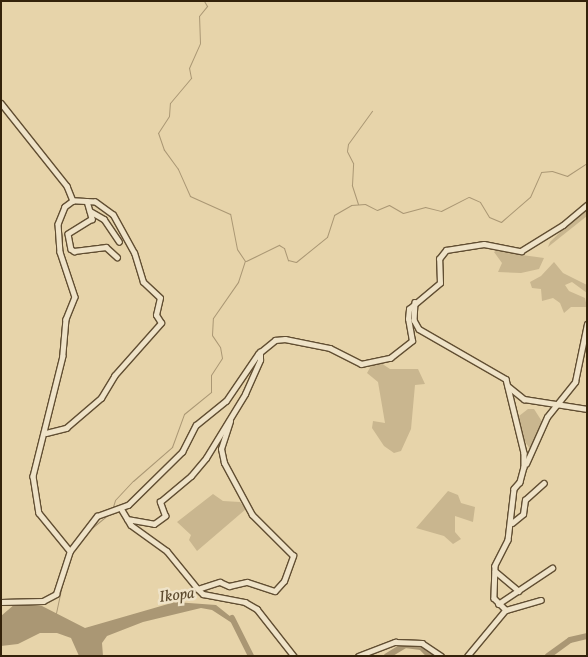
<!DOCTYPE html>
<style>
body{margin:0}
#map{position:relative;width:588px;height:657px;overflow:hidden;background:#e7d4aa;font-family:Vollkorn,serif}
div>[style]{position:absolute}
.green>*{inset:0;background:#c9b68f}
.water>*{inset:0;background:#aa9774}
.stream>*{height:1px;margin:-0.5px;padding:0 0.5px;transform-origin:0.5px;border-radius:0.5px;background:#aa9774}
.river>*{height:6px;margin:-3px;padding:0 3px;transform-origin:3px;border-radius:3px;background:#aa9774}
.roads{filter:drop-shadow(1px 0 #614e32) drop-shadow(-1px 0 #614e32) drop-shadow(0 1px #614e32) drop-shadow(0 -1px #614e32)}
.minor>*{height:4.5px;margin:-2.25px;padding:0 2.25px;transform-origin:2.25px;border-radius:2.25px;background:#efe3c8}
span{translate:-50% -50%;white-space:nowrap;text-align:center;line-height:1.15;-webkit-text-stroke:5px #efe3c8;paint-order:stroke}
.water-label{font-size:16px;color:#5d4b2f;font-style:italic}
.frame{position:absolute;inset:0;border:2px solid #34220a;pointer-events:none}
</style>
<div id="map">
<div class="green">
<div style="clip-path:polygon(587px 206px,587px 216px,548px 247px,550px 242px)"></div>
<div style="clip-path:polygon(501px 248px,515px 254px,544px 258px,539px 269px,521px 273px,498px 272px,502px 263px,494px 252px)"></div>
<div style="clip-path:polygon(554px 262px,563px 273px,587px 285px,587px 293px,572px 282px,565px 285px,569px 291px,585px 298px,587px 307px,571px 307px,564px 313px,560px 303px,553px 298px,542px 301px,541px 289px,532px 288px,530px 282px,541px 276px)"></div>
<div style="clip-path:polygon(381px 363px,390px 369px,418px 369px,425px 384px,415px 385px,411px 429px,401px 451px,394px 453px,384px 446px,372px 428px,373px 421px,385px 423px,378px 382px,367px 373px,371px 366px)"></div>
<div style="clip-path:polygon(528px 409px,534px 409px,543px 423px,530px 449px,522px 437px,519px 416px)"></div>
<div style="clip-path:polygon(448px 491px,458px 495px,461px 503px,475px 507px,473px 522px,455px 516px,455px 532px,461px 539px,453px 544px,444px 536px,416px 528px)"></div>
<div style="clip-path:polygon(213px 494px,223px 501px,240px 502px,246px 509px,197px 551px,189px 540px,191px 535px,177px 522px)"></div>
</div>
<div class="water">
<div style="clip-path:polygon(175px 602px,216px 605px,236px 621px,235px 625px,212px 610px,201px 608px,143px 622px,107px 636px,102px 643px,103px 656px,79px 656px,71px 638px,57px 633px,40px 633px,18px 644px,1px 646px,1px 616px,15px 604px,42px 606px,85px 628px)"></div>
</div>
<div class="stream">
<div style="left:358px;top:204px;width:20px;rotate:-108deg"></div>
<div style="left:352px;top:185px;width:22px;rotate:-87deg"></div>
<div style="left:353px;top:163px;width:13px;rotate:-117deg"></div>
<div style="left:347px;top:151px;width:7px;rotate:-82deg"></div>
<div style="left:348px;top:144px;width:41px;rotate:-54deg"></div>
<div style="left:246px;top:261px;width:37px;rotate:-26deg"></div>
<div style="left:279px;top:245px;width:6px;rotate:31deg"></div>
<div style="left:284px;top:248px;width:13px;rotate:72deg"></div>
<div style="left:288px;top:260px;width:8px;rotate:14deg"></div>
<div style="left:296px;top:262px;width:40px;rotate:-39deg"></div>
<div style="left:327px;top:237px;width:23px;rotate:-72deg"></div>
<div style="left:334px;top:215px;width:20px;rotate:-30deg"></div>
<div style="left:351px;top:205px;width:14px;rotate:-4deg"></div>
<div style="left:365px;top:204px;width:13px;rotate:27deg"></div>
<div style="left:377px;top:210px;width:13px;rotate:-23deg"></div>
<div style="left:389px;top:205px;width:16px;rotate:30deg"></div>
<div style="left:403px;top:213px;width:23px;rotate:-15deg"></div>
<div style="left:425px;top:207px;width:16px;rotate:14deg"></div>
<div style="left:441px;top:211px;width:31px;rotate:-27deg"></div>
<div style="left:469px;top:197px;width:12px;rotate:24deg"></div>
<div style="left:480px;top:202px;width:17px;rotate:59deg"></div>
<div style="left:489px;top:217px;width:13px;rotate:23deg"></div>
<div style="left:501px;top:222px;width:38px;rotate:-41deg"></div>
<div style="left:530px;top:197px;width:27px;rotate:-66deg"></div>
<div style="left:541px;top:172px;width:11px;rotate:-5deg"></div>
<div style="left:552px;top:171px;width:16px;rotate:18deg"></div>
<div style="left:567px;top:176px;width:24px;rotate:-33deg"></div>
<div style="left:112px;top:510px;width:10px;rotate:-73deg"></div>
<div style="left:115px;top:500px;width:26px;rotate:-47deg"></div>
<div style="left:133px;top:481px;width:52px;rotate:-41.1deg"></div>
<div style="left:172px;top:447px;width:35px;rotate:-70deg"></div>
<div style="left:184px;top:414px;width:35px;rotate:-39deg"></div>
<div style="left:211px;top:392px;width:17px;rotate:-90deg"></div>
<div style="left:211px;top:375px;width:20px;rotate:-57deg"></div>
<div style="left:222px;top:358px;width:11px;rotate:-100deg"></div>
<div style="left:220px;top:347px;width:14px;rotate:-124deg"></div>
<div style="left:212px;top:335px;width:17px;rotate:-87deg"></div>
<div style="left:213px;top:318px;width:44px;rotate:-55.2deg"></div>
<div style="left:238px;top:282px;width:22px;rotate:-72deg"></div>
<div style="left:245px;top:261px;width:14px;rotate:-124deg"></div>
<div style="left:237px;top:249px;width:36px;rotate:-101deg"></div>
<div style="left:230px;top:214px;width:44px;rotate:-155.8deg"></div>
<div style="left:190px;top:196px;width:30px;rotate:-114deg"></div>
<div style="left:178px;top:169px;width:24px;rotate:-126deg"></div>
<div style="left:164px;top:150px;width:18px;rotate:-109deg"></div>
<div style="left:158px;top:133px;width:20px;rotate:-57deg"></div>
<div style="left:169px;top:116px;width:13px;rotate:-86deg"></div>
<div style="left:170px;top:103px;width:33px;rotate:-50deg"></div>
<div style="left:191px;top:78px;width:10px;rotate:-101deg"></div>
<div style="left:189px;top:68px;width:27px;rotate:-66deg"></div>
<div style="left:200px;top:43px;width:27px;rotate:-92deg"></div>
<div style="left:199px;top:16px;width:13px;rotate:-51deg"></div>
<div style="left:207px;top:6px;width:6px;rotate:-121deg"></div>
<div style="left:88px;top:531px;width:28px;rotate:-39deg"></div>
<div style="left:56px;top:613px;width:34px;rotate:-78deg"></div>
</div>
<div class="river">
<div style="left:232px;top:618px;width:42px;rotate:63.4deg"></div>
<div style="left:387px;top:656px;width:21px;rotate:-31deg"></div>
<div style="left:405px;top:645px;width:16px;rotate:7deg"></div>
<div style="left:421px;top:647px;width:13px;rotate:45deg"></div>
<div style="left:548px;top:656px;width:27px;rotate:-36deg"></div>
<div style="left:570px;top:640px;width:17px;rotate:-13deg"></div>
</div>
<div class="roads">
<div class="minor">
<div style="left:1px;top:103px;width:106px;rotate:51.5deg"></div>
<div style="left:67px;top:186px;width:16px;rotate:68deg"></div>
<div style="left:87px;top:201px;width:19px;rotate:74deg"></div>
<div style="left:92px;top:219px;width:28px;rotate:148deg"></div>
<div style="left:68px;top:234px;width:15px;rotate:79deg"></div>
<div style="left:71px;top:249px;width:4px;rotate:34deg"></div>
<div style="left:74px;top:251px;width:32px;rotate:-7deg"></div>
<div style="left:106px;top:247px;width:15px;rotate:42deg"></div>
<div style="left:90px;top:211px;width:16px;rotate:30deg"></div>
<div style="left:104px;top:219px;width:27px;rotate:56deg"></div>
<div style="left:415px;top:302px;width:18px;rotate:93deg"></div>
<div style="left:414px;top:320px;width:10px;rotate:61deg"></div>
<div style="left:419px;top:329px;width:100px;rotate:29.9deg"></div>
<div style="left:506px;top:379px;width:76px;rotate:76.3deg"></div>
<div style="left:524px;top:453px;width:14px;rotate:90deg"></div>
<div style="left:524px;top:467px;width:16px;rotate:105deg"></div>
<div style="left:520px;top:482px;width:9px;rotate:131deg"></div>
<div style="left:514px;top:489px;width:51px;rotate:96.7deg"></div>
<div style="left:508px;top:540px;width:29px;rotate:117deg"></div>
<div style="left:495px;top:566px;width:32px;rotate:92deg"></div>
<div style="left:494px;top:598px;width:17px;rotate:45deg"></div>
<div style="left:506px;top:610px;width:60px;rotate:129.6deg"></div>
<div style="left:508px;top:386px;width:21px;rotate:39deg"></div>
<div style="left:524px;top:399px;width:64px;rotate:9deg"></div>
<div style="left:46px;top:433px;width:21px;rotate:-14deg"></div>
<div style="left:66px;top:428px;width:46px;rotate:-40.6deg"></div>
<div style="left:101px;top:398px;width:26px;rotate:-59deg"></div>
<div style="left:114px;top:376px;width:71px;rotate:-48.4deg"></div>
<div style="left:161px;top:323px;width:9px;rotate:-122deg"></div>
<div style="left:156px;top:315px;width:17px;rotate:-77deg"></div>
<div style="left:160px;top:298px;width:23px;rotate:-137deg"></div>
<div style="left:143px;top:282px;width:30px;rotate:-107deg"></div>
<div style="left:134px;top:253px;width:43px;rotate:-118.9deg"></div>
<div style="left:113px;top:215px;width:22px;rotate:-144deg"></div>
<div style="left:95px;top:202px;width:22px;rotate:-177deg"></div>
<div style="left:73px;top:201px;width:10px;rotate:143deg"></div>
<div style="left:65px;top:207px;width:18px;rotate:112deg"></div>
<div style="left:58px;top:224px;width:28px;rotate:86deg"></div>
<div style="left:60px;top:252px;width:47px;rotate:71.6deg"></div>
<div style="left:75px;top:297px;width:24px;rotate:112deg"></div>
<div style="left:66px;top:319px;width:37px;rotate:95deg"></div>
<div style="left:63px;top:356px;width:124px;rotate:104deg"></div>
<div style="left:33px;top:476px;width:37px;rotate:81deg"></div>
<div style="left:39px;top:513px;width:49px;rotate:50.8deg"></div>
<div style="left:526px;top:464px;width:51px;rotate:-65.9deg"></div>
<div style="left:547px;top:417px;width:45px;rotate:-51.3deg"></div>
<div style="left:575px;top:382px;width:59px;rotate:-78.3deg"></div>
<div style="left:122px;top:510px;width:17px;rotate:59deg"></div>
<div style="left:131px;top:525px;width:44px;rotate:35.8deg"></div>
<div style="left:167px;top:551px;width:49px;rotate:50.8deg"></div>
<div style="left:198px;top:589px;width:7px;rotate:45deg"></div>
<div style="left:203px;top:594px;width:43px;rotate:10.8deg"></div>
<div style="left:245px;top:602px;width:14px;rotate:30deg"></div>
<div style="left:257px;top:609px;width:60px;rotate:51.8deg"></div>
<div style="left:127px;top:519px;width:27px;rotate:10deg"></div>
<div style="left:154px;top:524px;width:14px;rotate:-36deg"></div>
<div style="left:165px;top:516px;width:15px;rotate:-110deg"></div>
<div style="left:160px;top:502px;width:40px;rotate:-40deg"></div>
<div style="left:191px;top:476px;width:23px;rotate:-50deg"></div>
<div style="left:206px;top:458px;width:75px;rotate:-58.6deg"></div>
<div style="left:245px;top:394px;width:37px;rotate:-66deg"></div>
<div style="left:260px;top:360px;width:8px;rotate:-90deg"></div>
<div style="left:512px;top:523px;width:14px;rotate:-39deg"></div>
<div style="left:523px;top:514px;width:14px;rotate:-82deg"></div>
<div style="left:525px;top:500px;width:25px;rotate:-42deg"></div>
<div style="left:495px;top:571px;width:31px;rotate:40deg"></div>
<div style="left:198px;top:589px;width:23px;rotate:-18deg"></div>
<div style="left:220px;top:582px;width:10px;rotate:24deg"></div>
<div style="left:229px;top:586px;width:18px;rotate:-13deg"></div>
<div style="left:247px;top:582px;width:29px;rotate:18deg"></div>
<div style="left:275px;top:591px;width:13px;rotate:-48deg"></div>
<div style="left:284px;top:581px;width:27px;rotate:-70deg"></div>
<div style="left:293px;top:556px;width:58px;rotate:-135deg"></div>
<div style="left:252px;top:515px;width:59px;rotate:-118.3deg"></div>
<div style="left:224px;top:463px;width:14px;rotate:-102deg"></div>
<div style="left:221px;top:449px;width:29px;rotate:-72deg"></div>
<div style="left:1px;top:602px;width:42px;rotate:-1.4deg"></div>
<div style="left:43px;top:601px;width:15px;rotate:-28deg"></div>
<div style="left:56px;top:594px;width:45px;rotate:-72deg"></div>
<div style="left:70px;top:551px;width:44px;rotate:-52.4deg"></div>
<div style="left:97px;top:516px;width:33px;rotate:-20deg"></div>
<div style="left:128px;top:505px;width:76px;rotate:-44.5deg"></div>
<div style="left:182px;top:452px;width:30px;rotate:-63deg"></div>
<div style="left:196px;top:425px;width:38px;rotate:-39deg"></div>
<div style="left:226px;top:401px;width:57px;rotate:-55.8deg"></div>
<div style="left:258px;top:354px;width:22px;rotate:-39deg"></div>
<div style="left:275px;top:340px;width:10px;rotate:-6deg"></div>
<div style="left:285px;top:339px;width:46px;rotate:11.3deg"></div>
<div style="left:330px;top:348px;width:35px;rotate:27deg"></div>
<div style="left:361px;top:364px;width:30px;rotate:-12deg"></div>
<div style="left:390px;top:358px;width:28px;rotate:-38deg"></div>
<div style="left:412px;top:341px;width:22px;rotate:-100deg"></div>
<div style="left:408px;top:319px;width:10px;rotate:-84deg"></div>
<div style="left:409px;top:309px;width:40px;rotate:-40deg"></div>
<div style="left:440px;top:283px;width:24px;rotate:-92deg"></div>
<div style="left:439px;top:259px;width:11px;rotate:-52deg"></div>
<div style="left:446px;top:250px;width:38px;rotate:-9deg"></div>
<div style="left:484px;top:244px;width:38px;rotate:11deg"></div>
<div style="left:521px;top:251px;width:49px;rotate:-31.8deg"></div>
<div style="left:563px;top:225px;width:31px;rotate:-40deg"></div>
<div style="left:498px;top:604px;width:65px;rotate:-33.7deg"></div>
<div style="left:506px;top:610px;width:36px;rotate:-16deg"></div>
<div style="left:358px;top:656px;width:40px;rotate:-21deg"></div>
<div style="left:395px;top:642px;width:27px;rotate:2deg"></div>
<div style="left:422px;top:643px;width:23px;rotate:34deg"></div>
</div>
</div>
<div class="water-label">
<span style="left:177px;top:596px;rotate:-7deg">Ikopa</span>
</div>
<div class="frame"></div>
</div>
